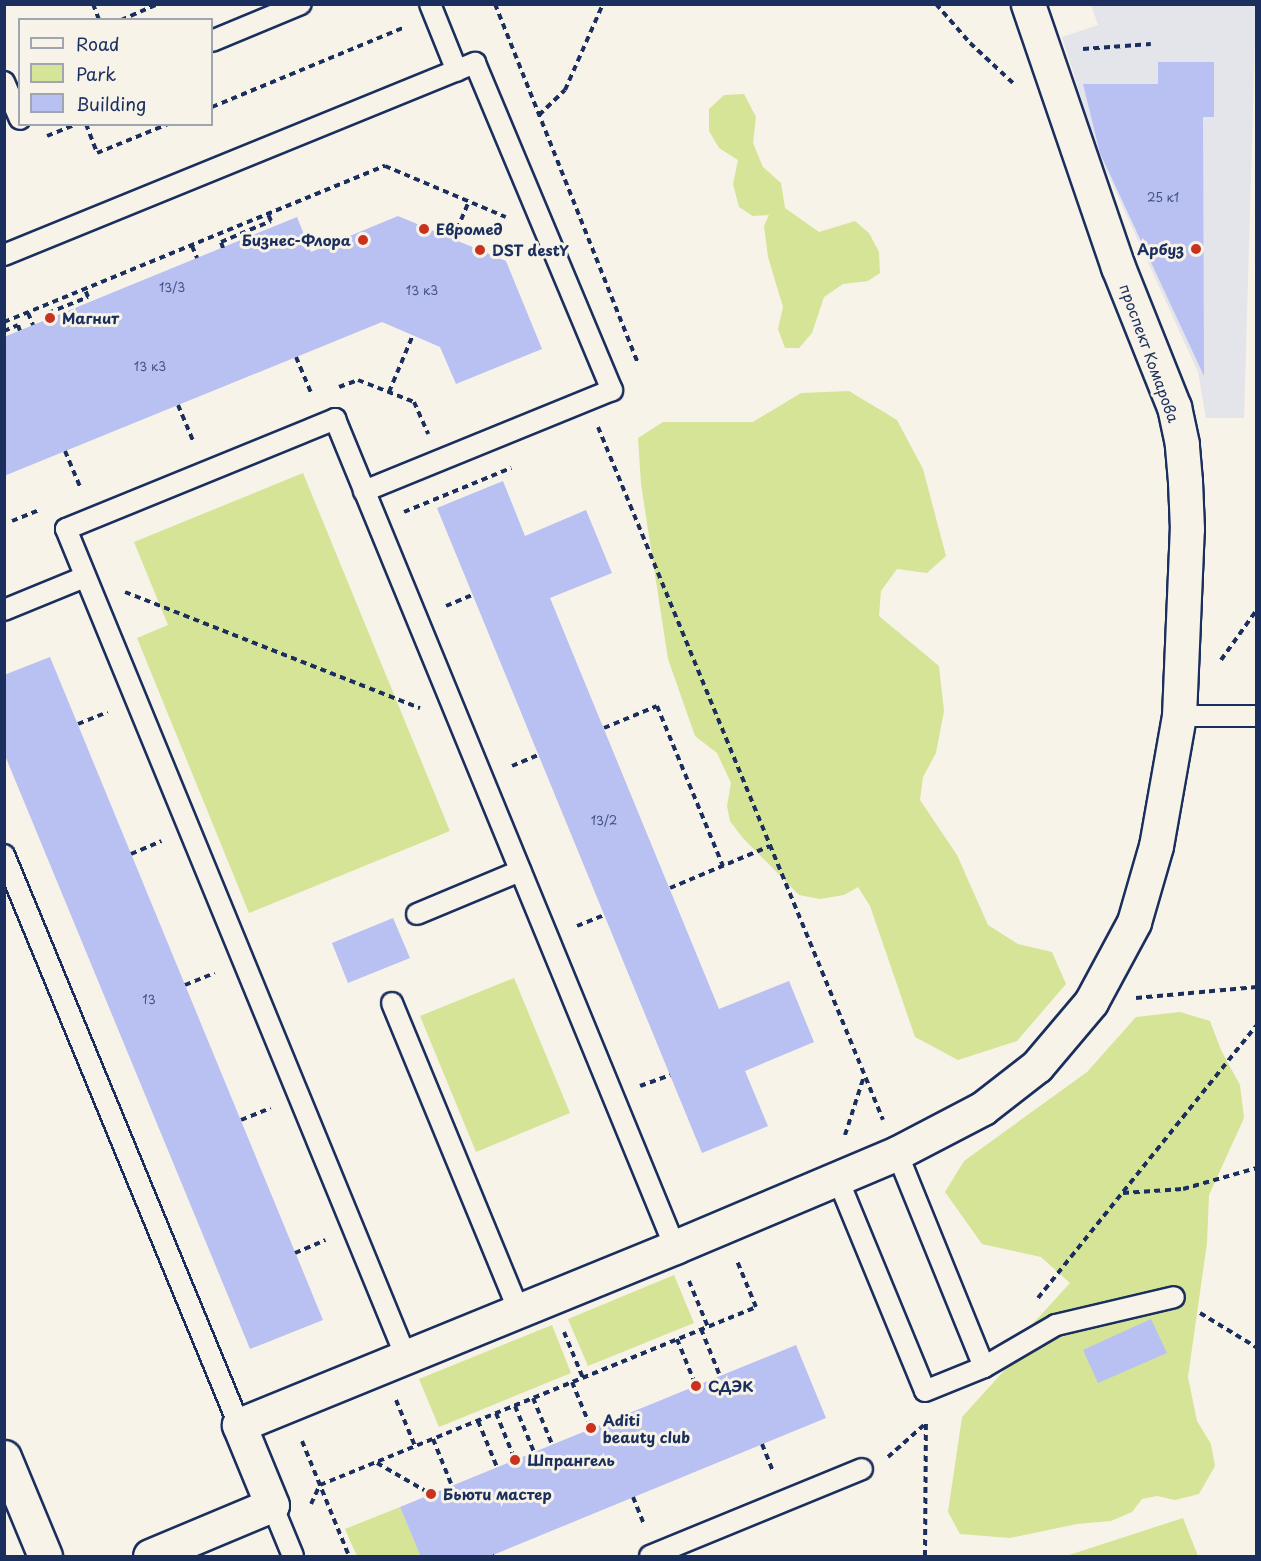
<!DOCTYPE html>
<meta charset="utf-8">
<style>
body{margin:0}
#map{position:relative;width:1261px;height:1561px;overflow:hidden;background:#f7f3e8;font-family:"Playpen Sans",sans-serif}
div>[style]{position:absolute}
.built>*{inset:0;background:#e4e4eb}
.green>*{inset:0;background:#d6e498}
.building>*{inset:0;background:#b9c0f2}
.path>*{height:4px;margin-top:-2px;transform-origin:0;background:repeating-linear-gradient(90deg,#1b2f5e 0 6px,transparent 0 10.5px)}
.roads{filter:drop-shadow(2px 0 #1b2f5e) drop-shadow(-2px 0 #1b2f5e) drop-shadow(0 2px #1b2f5e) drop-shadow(0 -2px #1b2f5e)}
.lane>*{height:20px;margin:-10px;padding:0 10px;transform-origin:10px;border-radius:10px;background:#f7f3e8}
.street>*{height:33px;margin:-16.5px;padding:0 16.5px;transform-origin:16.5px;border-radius:16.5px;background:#f7f3e8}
.secondary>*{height:33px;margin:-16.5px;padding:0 16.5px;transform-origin:16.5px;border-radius:16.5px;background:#f7f3e8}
.dots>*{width:16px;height:16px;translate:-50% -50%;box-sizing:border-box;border:3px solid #f7f3e8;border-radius:50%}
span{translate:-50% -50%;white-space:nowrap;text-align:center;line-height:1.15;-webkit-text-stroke:6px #f7f3e8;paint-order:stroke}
.number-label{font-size:12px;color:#425383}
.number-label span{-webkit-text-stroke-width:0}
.poi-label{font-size:15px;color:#1b2f5e;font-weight:700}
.left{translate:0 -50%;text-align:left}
.right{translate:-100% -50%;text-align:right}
.street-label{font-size:15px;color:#1b2f5e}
.frame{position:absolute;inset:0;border:6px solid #1b2f5e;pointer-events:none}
.legend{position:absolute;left:18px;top:18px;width:195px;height:108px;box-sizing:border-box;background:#f7f3e8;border:2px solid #9fa5b1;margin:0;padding:8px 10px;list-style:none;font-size:18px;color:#1b2f5e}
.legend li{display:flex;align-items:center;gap:12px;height:30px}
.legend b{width:30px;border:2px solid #9fa5b1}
</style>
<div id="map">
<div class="built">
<div style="clip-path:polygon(1091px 5px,1256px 5px,1244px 418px,1206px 418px,1198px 372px,1099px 155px,1062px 37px,1098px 25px)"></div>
</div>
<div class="green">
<div style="clip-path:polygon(744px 94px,756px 117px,753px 143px,763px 167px,781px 183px,785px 208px,819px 232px,855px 221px,869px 233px,879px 252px,880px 273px,868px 281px,843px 284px,824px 297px,812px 333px,799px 348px,785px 348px,778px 329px,783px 307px,768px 257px,764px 226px,769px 215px,753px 216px,739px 207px,733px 184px,738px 160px,719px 148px,709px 131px,709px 109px,724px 95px)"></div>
<div style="clip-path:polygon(849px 391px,897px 420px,923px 469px,946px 556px,927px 573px,897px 569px,881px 591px,879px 616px,939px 666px,944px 711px,936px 753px,923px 777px,920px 800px,957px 855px,988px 925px,1018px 944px,1052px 952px,1066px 984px,1017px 1041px,958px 1060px,915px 1037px,870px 906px,858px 887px,844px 895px,820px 899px,799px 895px,742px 837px,730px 821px,727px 806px,731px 783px,717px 753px,695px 736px,668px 659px,641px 484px,638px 438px,663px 422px,753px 422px,801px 393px)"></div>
<div style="clip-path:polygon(303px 473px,450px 831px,249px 913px,137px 638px,168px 625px,134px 542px)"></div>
<div style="clip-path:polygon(514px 978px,570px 1113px,476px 1152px,420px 1016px)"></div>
<div style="clip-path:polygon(1180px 1012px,1210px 1021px,1221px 1050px,1240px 1085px,1244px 1118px,1209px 1195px,1207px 1243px,1188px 1377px,1197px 1421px,1211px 1444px,1215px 1466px,1199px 1494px,1175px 1500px,1157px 1496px,1142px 1499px,1132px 1512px,1111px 1521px,1077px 1524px,1010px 1538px,960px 1534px,948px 1512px,962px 1417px,1012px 1362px,1029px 1328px,1070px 1283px,1041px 1257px,982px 1244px,945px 1192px,964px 1161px,1087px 1072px,1136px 1017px)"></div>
<div style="clip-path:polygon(674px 1275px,694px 1323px,588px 1366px,568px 1319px)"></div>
<div style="clip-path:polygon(552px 1325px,571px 1373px,439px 1427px,419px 1379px)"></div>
<div style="clip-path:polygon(400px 1507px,421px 1556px,357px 1556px,345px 1529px)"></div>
<div style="clip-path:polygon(1183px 1518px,1198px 1556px,1066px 1556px)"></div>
</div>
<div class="building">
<div style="clip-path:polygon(1158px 62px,1214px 62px,1214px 117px,1203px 117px,1204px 376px,1100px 153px,1083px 84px,1158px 84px)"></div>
<div style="clip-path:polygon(398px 216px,506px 261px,542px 349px,456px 384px,440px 347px,382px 322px,4px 476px,4px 337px,297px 217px,311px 252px)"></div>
<div style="clip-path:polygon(503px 481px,525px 536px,586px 510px,612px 573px,550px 598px,719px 1009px,789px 981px,814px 1042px,745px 1071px,768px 1126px,702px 1153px,437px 508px)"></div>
<div style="clip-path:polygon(50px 657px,323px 1320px,250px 1349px,4px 753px,4px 675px)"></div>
<div style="clip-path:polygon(393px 918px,410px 958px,348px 983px,332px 943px)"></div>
<div style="clip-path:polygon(1151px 1319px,1167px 1353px,1098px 1383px,1083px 1350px)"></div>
<div style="clip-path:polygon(796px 1345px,826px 1418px,488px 1557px,421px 1557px,400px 1507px)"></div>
</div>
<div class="path">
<div style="left:93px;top:4px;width:17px;rotate:69deg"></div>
<div style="left:495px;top:4px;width:386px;rotate:68.3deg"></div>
<div style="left:936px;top:4px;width:52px;rotate:48.9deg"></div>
<div style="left:970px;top:43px;width:59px;rotate:42.9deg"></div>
<div style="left:121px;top:20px;width:40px;rotate:-23.4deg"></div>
<div style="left:1083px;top:49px;width:68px;rotate:-4.2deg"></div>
<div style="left:212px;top:107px;width:209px;rotate:-22.5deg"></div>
<div style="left:539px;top:115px;width:36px;rotate:-44deg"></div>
<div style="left:565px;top:90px;width:94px;rotate:-66.2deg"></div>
<div style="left:86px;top:124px;width:31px;rotate:69deg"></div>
<div style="left:97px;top:153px;width:77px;rotate:-22.2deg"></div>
<div style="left:47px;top:136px;width:31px;rotate:-22deg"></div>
<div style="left:453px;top:239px;width:41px;rotate:-67.2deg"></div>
<div style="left:192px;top:246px;width:13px;rotate:67deg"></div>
<div style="left:223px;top:248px;width:6px;rotate:-108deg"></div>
<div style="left:221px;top:242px;width:54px;rotate:-22.8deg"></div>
<div style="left:271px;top:221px;width:8px;rotate:-113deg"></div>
<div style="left:28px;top:313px;width:13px;rotate:67deg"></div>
<div style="left:50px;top:318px;width:5px;rotate:-112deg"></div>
<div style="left:48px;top:313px;width:43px;rotate:-21.8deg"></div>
<div style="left:88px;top:297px;width:9px;rotate:-111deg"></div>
<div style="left:4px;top:322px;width:412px;rotate:-22.3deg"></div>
<div style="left:385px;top:166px;width:131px;rotate:22.9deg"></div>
<div style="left:4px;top:331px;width:15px;rotate:-23deg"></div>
<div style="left:18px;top:325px;width:6px;rotate:72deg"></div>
<div style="left:296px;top:357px;width:41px;rotate:67.2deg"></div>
<div style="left:339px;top:387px;width:20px;rotate:-20deg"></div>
<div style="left:358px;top:380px;width:60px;rotate:21.4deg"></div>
<div style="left:414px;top:402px;width:35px;rotate:66deg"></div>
<div style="left:389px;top:392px;width:62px;rotate:-67.2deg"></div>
<div style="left:178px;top:405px;width:41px;rotate:67.2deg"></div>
<div style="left:598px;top:427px;width:749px;rotate:67.64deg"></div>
<div style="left:65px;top:451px;width:41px;rotate:67.2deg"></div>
<div style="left:404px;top:512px;width:116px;rotate:-22.4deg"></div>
<div style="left:12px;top:521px;width:29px;rotate:-22deg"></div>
<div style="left:125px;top:592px;width:317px;rotate:21.5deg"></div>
<div style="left:446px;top:606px;width:28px;rotate:-23deg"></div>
<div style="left:1221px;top:660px;width:60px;rotate:-54.5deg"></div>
<div style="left:78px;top:724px;width:32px;rotate:-22deg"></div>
<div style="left:604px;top:728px;width:57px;rotate:-22.5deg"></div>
<div style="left:657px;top:706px;width:173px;rotate:67.6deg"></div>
<div style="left:4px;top:754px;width:1px"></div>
<div style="left:512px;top:766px;width:28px;rotate:-23deg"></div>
<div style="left:131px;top:854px;width:33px;rotate:-23deg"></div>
<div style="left:670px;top:888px;width:108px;rotate:-22.8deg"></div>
<div style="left:577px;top:926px;width:29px;rotate:-22deg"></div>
<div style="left:185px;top:985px;width:32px;rotate:-22deg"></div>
<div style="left:1136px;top:998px;width:121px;rotate:-5.2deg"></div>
<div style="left:640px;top:1086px;width:32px;rotate:-20deg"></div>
<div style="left:241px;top:1120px;width:32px;rotate:-22deg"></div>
<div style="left:845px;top:1135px;width:62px;rotate:-72.1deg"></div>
<div style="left:1123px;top:1193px;width:60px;rotate:-3.8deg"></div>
<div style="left:1183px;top:1189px;width:76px;rotate:-16deg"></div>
<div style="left:295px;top:1253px;width:33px;rotate:-23deg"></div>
<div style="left:689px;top:1281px;width:50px;rotate:67.6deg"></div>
<div style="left:1038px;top:1298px;width:349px;rotate:-51.3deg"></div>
<div style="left:1200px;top:1313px;width:66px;rotate:31.3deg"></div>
<div style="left:701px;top:1329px;width:51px;rotate:68deg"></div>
<div style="left:564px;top:1332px;width:50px;rotate:67.6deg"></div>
<div style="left:677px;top:1339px;width:51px;rotate:68deg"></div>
<div style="left:572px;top:1382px;width:50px;rotate:67.6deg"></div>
<div style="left:533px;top:1398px;width:50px;rotate:67.6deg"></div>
<div style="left:396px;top:1400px;width:50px;rotate:67.6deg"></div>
<div style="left:515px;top:1406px;width:50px;rotate:67.6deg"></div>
<div style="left:496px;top:1413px;width:51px;rotate:68deg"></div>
<div style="left:478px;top:1421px;width:50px;rotate:67.6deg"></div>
<div style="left:433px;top:1439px;width:51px;rotate:68deg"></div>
<div style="left:302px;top:1441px;width:124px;rotate:67.8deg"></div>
<div style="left:762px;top:1444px;width:29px;rotate:68deg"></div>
<div style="left:888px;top:1457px;width:50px;rotate:-41.7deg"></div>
<div style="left:377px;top:1463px;width:62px;rotate:29.9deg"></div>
<div style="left:633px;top:1497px;width:29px;rotate:68deg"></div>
<div style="left:311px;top:1504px;width:21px;rotate:-65deg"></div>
<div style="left:320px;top:1485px;width:471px;rotate:-22.2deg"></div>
<div style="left:756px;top:1307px;width:50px;rotate:-112.4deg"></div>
<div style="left:492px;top:1555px;width:1px;rotate:45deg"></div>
<div style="left:925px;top:1556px;width:134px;rotate:-89.6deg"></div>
</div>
<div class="roads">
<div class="lane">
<div style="left:430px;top:4px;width:72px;rotate:68.1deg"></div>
<div style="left:212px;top:41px;width:96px;rotate:-22.6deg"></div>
<div style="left:4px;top:82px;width:40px;rotate:66.6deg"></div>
<div style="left:4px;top:255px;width:509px;rotate:-22.18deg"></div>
<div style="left:475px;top:63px;width:355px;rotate:67.3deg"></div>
<div style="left:612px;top:390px;width:268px;rotate:157.8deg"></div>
<div style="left:4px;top:610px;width:87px;rotate:-22.2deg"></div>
<div style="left:1179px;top:716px;width:77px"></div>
<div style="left:4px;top:855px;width:617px;rotate:67.59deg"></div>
<div style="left:417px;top:914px;width:112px;rotate:-22.7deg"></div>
<div style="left:392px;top:1003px;width:333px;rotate:67.6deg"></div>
<div style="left:837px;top:1177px;width:231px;rotate:67.6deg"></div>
<div style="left:925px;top:1391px;width:64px;rotate:-22.1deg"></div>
<div style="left:984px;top:1367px;width:231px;rotate:-112.1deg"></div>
<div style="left:406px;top:1357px;width:895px;rotate:-112.32deg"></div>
<div style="left:66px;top:529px;width:291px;rotate:-22.2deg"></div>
<div style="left:335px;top:419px;width:895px;rotate:67.68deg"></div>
<div style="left:984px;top:1367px;width:83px;rotate:-30.3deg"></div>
<div style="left:1056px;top:1325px;width:121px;rotate:-13.3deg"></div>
<div style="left:272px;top:1505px;width:55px;rotate:67.6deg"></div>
<div style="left:650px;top:1556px;width:229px;rotate:-22.3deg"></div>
</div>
<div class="street">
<div style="left:150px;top:1556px;width:132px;rotate:-22.7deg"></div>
<div style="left:272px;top:1505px;width:87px;rotate:-112.4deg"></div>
<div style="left:239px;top:1425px;width:471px;rotate:-22.2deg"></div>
<div style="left:675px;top:1247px;width:241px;rotate:-22.9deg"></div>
<div style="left:897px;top:1153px;width:97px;rotate:-27.6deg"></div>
<div style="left:983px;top:1108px;width:68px;rotate:-37.9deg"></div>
<div style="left:1037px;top:1066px;width:84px;rotate:-49.8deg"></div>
<div style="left:1091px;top:1002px;width:91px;rotate:-61.7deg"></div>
<div style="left:1134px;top:922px;width:79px;rotate:-73.9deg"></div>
<div style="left:1156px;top:846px;width:132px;rotate:-80deg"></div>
<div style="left:1179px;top:716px;width:187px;rotate:-87.6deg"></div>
<div style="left:1187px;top:529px;width:48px;rotate:-92.4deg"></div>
<div style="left:1185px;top:481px;width:37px;rotate:-95deg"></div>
<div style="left:1182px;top:444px;width:38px;rotate:-102deg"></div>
<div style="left:1174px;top:407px;width:151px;rotate:-111.8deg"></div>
<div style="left:1118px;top:267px;width:278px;rotate:-108.9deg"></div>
</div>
<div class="secondary">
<div style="left:4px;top:1457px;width:107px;rotate:67.5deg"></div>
</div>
</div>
<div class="dots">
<div style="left:424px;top:229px;background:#c8321e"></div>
<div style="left:363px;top:240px;background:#c8321e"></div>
<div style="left:1196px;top:249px;background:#c8321e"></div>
<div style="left:480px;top:250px;background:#c8321e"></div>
<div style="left:50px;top:318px;background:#c8321e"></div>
<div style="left:696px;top:1386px;background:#c8321e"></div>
<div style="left:591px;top:1428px;background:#c8321e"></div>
<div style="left:515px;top:1460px;background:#c8321e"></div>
<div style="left:431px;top:1494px;background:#c8321e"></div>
</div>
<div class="number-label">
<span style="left:1163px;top:198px">25 к1</span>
<span style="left:172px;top:288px">13/3</span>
<span style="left:422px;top:291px">13 к3</span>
<span style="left:150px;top:367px">13 к3</span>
<span style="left:604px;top:821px">13/2</span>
<span style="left:149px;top:1000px">13</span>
</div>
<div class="poi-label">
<span class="left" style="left:436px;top:229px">Евромед</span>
<span class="right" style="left:351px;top:240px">Бизнес-Флора</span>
<span class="right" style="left:1184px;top:249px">Арбуз</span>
<span class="left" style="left:492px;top:250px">DST destY</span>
<span class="left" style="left:62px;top:318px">Магнит</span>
<span class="left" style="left:708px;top:1386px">СДЭК</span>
<span class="left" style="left:603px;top:1428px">Aditi<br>beauty club</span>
<span class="left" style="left:527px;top:1460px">Шпрангель</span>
<span class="left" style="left:443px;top:1494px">Бьюти мастер</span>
</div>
<div class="street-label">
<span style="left:1150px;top:353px;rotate:70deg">проспект Комарова</span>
</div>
<div class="frame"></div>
<ul class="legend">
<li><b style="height:8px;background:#f7f3e8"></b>Road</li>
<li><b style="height:16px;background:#d6e498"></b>Park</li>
<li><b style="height:16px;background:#b9c0f2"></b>Building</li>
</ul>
</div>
